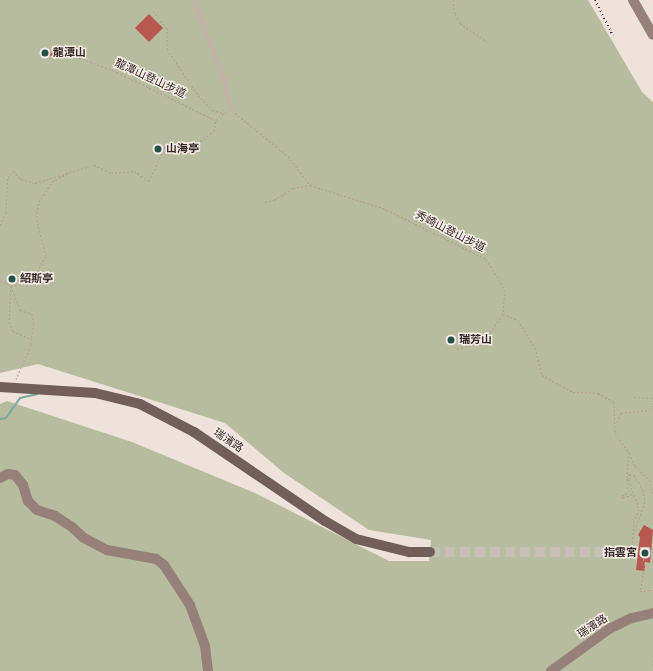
<!DOCTYPE html>
<meta charset="utf-8">
<style>
body{margin:0}
#map{position:relative;width:653px;height:671px;overflow:hidden;background:#eee2db;font-family:"Sofia Sans Condensed","Noto Sans TC",sans-serif}
div>[style]{position:absolute}
.green>*{inset:0;background:#b6bc9d}
.stream>*{height:2px;margin:-1px;padding:0 1px;transform-origin:1px;border-radius:1px;background:#7da8a3}
.building>*{inset:0;background:#b85850}
.round{border-radius:50%}
.primary-tunnel>*{height:10px;margin-top:-5px;transform-origin:0;background:repeating-linear-gradient(90deg,#c9bdb7 0 10px,transparent 0 15px)}
.path>*{height:1px;margin-top:-0.5px;transform-origin:0;background:repeating-linear-gradient(90deg,#b19b93 0 2px,transparent 0 4px)}
.lane>*{height:3.5px;margin:-1.75px;padding:0 1.75px;transform-origin:1.75px;border-radius:1.75px;background:#c5b1a9}
.secondary>*{height:10px;margin:-5px;padding:0 5px;transform-origin:5px;border-radius:5px;background:#98807a}
.primary>*{height:10px;margin:-5px;padding:0 5px;transform-origin:5px;border-radius:5px;background:#735f5a}
.rail>*{height:2px;margin-top:-1px;transform-origin:0;background:repeating-linear-gradient(90deg,#332928 0 1px,transparent 0 4px)}
.dots>*{width:11px;height:11px;translate:-50% -50%;box-sizing:border-box;border:2px solid #f7ede7;border-radius:50%}
span{translate:-50% -50%;white-space:nowrap;text-align:center;line-height:1.15;-webkit-text-stroke:3px #f7ede7;paint-order:stroke}
.poi-label{font-size:11px;color:#332928;font-weight:700}
.left{translate:0 -50%;text-align:left}
.right{translate:-100% -50%;text-align:right}
.street-label{font-size:11px;color:#332928}
</style>
<div id="map">
<div class="green">
<div style="clip-path:polygon(0 0,588px 0,642px 92px,653px 102px,653px 671px,0 671px,0 404px,7px 401px,132px 442px,257px 494px,389px 561px,429px 561px,431px 540px,369px 530px,284px 473px,225px 423px,38px 364px,0 373px)"></div>
</div>
<div class="stream">
<div style="left:0;top:419px;width:6px;rotate:-9deg"></div>
<div style="left:6px;top:418px;width:24px;rotate:-55deg"></div>
<div style="left:20px;top:398px;width:18px;rotate:-13deg"></div>
</div>
<div class="building">
<div style="clip-path:polygon(149px 14px,163px 28px,149px 42px,135px 28px)"></div>
<div class="round" style="left:50px;top:50px;width:8px;height:8px"></div>
<div style="clip-path:polygon(156px 145px,161px 147px,159px 152px,154px 150px)"></div>
<div style="clip-path:polygon(644px 525px,653px 530px,650px 563px,645px 562px,645px 571px,636px 570px,640px 537px,638px 535px)"></div>
</div>
<div class="primary-tunnel">
<div style="left:430px;top:552px;width:223px"></div>
</div>
<div class="path">
<div style="left:453px;top:0;width:14px;rotate:82deg"></div>
<div style="left:455px;top:14px;width:10px;rotate:61deg"></div>
<div style="left:460px;top:23px;width:33px;rotate:35deg"></div>
<div style="left:153px;top:11px;width:22px;rotate:51deg"></div>
<div style="left:167px;top:28px;width:21px;rotate:90deg"></div>
<div style="left:167px;top:49px;width:55px;rotate:56deg"></div>
<div style="left:198px;top:95px;width:21px;rotate:47deg"></div>
<div style="left:212px;top:110px;width:11px;rotate:15deg"></div>
<div style="left:58px;top:53px;width:17px;rotate:10deg"></div>
<div style="left:75px;top:56px;width:45px;rotate:20.9deg"></div>
<div style="left:117px;top:72px;width:109px;rotate:26.1deg"></div>
<div style="left:235px;top:113px;width:68px;rotate:39.1deg"></div>
<div style="left:288px;top:156px;width:36px;rotate:53deg"></div>
<div style="left:310px;top:185px;width:77px;rotate:17.5deg"></div>
<div style="left:383px;top:208px;width:115px;rotate:26.3deg"></div>
<div style="left:486px;top:259px;width:36px;rotate:58deg"></div>
<div style="left:505px;top:290px;width:24px;rotate:95deg"></div>
<div style="left:503px;top:314px;width:16px;rotate:22deg"></div>
<div style="left:518px;top:320px;width:33px;rotate:59deg"></div>
<div style="left:535px;top:348px;width:28px;rotate:75deg"></div>
<div style="left:542px;top:375px;width:35px;rotate:29deg"></div>
<div style="left:573px;top:392px;width:25px;rotate:2deg"></div>
<div style="left:598px;top:393px;width:18px;rotate:29deg"></div>
<div style="left:614px;top:402px;width:31px;rotate:88deg"></div>
<div style="left:615px;top:433px;width:24px;rotate:54deg"></div>
<div style="left:629px;top:452px;width:24px;rotate:95deg"></div>
<div style="left:216px;top:120px;width:13px;rotate:-39deg"></div>
<div style="left:161px;top:147px;width:4px"></div>
<div style="left:265px;top:202px;width:9px;rotate:-13deg"></div>
<div style="left:274px;top:200px;width:22px;rotate:-32deg"></div>
<div style="left:293px;top:188px;width:17px;rotate:-10deg"></div>
<div style="left:0;top:225px;width:14px;rotate:-65deg"></div>
<div style="left:6px;top:212px;width:34px;rotate:-87deg"></div>
<div style="left:8px;top:178px;width:9px;rotate:-54deg"></div>
<div style="left:13px;top:171px;width:11px;rotate:45deg"></div>
<div style="left:21px;top:179px;width:15px;rotate:16deg"></div>
<div style="left:35px;top:183px;width:62px;rotate:-17deg"></div>
<div style="left:94px;top:165px;width:19px;rotate:25deg"></div>
<div style="left:111px;top:173px;width:23px;rotate:-5deg"></div>
<div style="left:134px;top:171px;width:18px;rotate:34deg"></div>
<div style="left:149px;top:181px;width:38px;rotate:-65deg"></div>
<div style="left:165px;top:147px;width:29px;rotate:-2deg"></div>
<div style="left:194px;top:146px;width:25px;rotate:-37deg"></div>
<div style="left:214px;top:131px;width:10px;rotate:-79deg"></div>
<div style="left:0;top:281px;width:12px;rotate:20deg"></div>
<div style="left:11px;top:285px;width:12px;rotate:-5deg"></div>
<div style="left:23px;top:284px;width:11px;rotate:-34deg"></div>
<div style="left:32px;top:278px;width:16px;rotate:-55deg"></div>
<div style="left:41px;top:265px;width:10px;rotate:-61deg"></div>
<div style="left:46px;top:256px;width:40px;rotate:-104.4deg"></div>
<div style="left:36px;top:217px;width:15px;rotate:-79deg"></div>
<div style="left:39px;top:202px;width:24px;rotate:-57deg"></div>
<div style="left:52px;top:182px;width:20px;rotate:-30deg"></div>
<div style="left:11px;top:286px;width:36px;rotate:93deg"></div>
<div style="left:9px;top:322px;width:10px;rotate:66deg"></div>
<div style="left:13px;top:331px;width:20px;rotate:24deg"></div>
<div style="left:31px;top:339px;width:6px;rotate:90deg"></div>
<div style="left:31px;top:345px;width:37px;rotate:114deg"></div>
<div style="left:11px;top:286px;width:26px;rotate:69deg"></div>
<div style="left:20px;top:310px;width:13px;rotate:18deg"></div>
<div style="left:32px;top:314px;width:10px;rotate:79deg"></div>
<div style="left:34px;top:324px;width:15px;rotate:101deg"></div>
<div style="left:451px;top:344px;width:8px;rotate:40deg"></div>
<div style="left:457px;top:349px;width:27px;rotate:-15deg"></div>
<div style="left:483px;top:342px;width:34px;rotate:-54deg"></div>
<div style="left:634px;top:397px;width:19px;rotate:3deg"></div>
<div style="left:617px;top:422px;width:10px;rotate:-66deg"></div>
<div style="left:621px;top:413px;width:28px;rotate:-6deg"></div>
<div style="left:649px;top:410px;width:6px;rotate:-51deg"></div>
<div style="left:629px;top:453px;width:14px;rotate:65deg"></div>
<div style="left:635px;top:466px;width:20px;rotate:45deg"></div>
<div style="left:649px;top:480px;width:15px;rotate:74deg"></div>
<div style="left:629px;top:479px;width:5px;rotate:-90deg"></div>
<div style="left:629px;top:474px;width:5px;rotate:11deg"></div>
<div style="left:634px;top:475px;width:17px;rotate:59deg"></div>
<div style="left:643px;top:490px;width:12px;rotate:81deg"></div>
<div style="left:645px;top:502px;width:30px;rotate:110deg"></div>
<div style="left:632px;top:494px;width:10px;rotate:156deg"></div>
<div style="left:623px;top:498px;width:2px;rotate:-117deg"></div>
<div style="left:622px;top:496px;width:7px;rotate:-34deg"></div>
<div style="left:628px;top:492px;width:16px;rotate:-94deg"></div>
<div style="left:627px;top:476px;width:35px;rotate:70deg"></div>
<div style="left:639px;top:509px;width:13px;rotate:113deg"></div>
<div style="left:634px;top:521px;width:28px;rotate:94deg"></div>
<div style="left:632px;top:549px;width:12px;rotate:31deg"></div>
<div style="left:642px;top:555px;width:9px;rotate:72deg"></div>
<div style="left:645px;top:564px;width:27px;rotate:100deg"></div>
<div style="left:640px;top:591px;width:13px;rotate:-4deg"></div>
<div style="left:643px;top:554px;width:12px;rotate:-31deg"></div>
<div style="left:653px;top:656px;width:11px;rotate:90deg"></div>
</div>
<div class="lane">
<div style="left:194px;top:0;width:84px;rotate:69deg"></div>
<div style="left:224px;top:78px;width:32px;rotate:77deg"></div>
</div>
<div class="secondary">
<div style="left:633px;top:0;width:40px;rotate:60.3deg"></div>
<div style="left:0;top:478px;width:9px;rotate:-27deg"></div>
<div style="left:8px;top:474px;width:7px;rotate:8deg"></div>
<div style="left:15px;top:475px;width:13px;rotate:51deg"></div>
<div style="left:23px;top:485px;width:17px;rotate:73deg"></div>
<div style="left:28px;top:501px;width:13px;rotate:45deg"></div>
<div style="left:37px;top:510px;width:19px;rotate:18deg"></div>
<div style="left:55px;top:516px;width:20px;rotate:33deg"></div>
<div style="left:72px;top:527px;width:16px;rotate:43deg"></div>
<div style="left:84px;top:538px;width:26px;rotate:28deg"></div>
<div style="left:107px;top:550px;width:50px;rotate:10.4deg"></div>
<div style="left:156px;top:559px;width:10px;rotate:37deg"></div>
<div style="left:164px;top:565px;width:48px;rotate:57deg"></div>
<div style="left:190px;top:605px;width:44px;rotate:69.9deg"></div>
<div style="left:205px;top:646px;width:25px;rotate:83deg"></div>
<div style="left:551px;top:671px;width:72px;rotate:-35.9deg"></div>
<div style="left:609px;top:629px;width:25px;rotate:-26deg"></div>
<div style="left:632px;top:618px;width:22px;rotate:-13deg"></div>
</div>
<div class="primary">
<div style="left:0;top:387px;width:95px;rotate:3.6deg"></div>
<div style="left:95px;top:393px;width:46px;rotate:13.7deg"></div>
<div style="left:140px;top:404px;width:61px;rotate:27.4deg"></div>
<div style="left:194px;top:432px;width:158px;rotate:34.2deg"></div>
<div style="left:325px;top:521px;width:36px;rotate:30deg"></div>
<div style="left:356px;top:539px;width:55px;rotate:13.8deg"></div>
<div style="left:409px;top:552px;width:21px"></div>
</div>
<div class="rail">
<div style="left:595px;top:0;width:40px;rotate:63.4deg"></div>
</div>
<div class="dots">
<div style="left:45px;top:53px;background:#22504b"></div>
<div style="left:158px;top:149px;background:#22504b"></div>
<div style="left:12px;top:279px;background:#22504b"></div>
<div style="left:451px;top:340px;background:#22504b"></div>
<div style="left:645px;top:553px;background:#22504b"></div>
</div>
<div class="poi-label">
<span class="left" style="left:53px;top:53px">龍潭山</span>
<span class="left" style="left:166px;top:149px">山海亭</span>
<span class="left" style="left:20px;top:279px">紹斯亭</span>
<span class="left" style="left:459px;top:340px">瑞芳山</span>
<span class="right" style="left:637px;top:553px">指雲宮</span>
</div>
<div class="street-label">
<span style="left:150px;top:79px;rotate:25deg">龍潭山登山步道</span>
<span style="left:450px;top:232px;rotate:27deg">秀崎山登山步道</span>
<span style="left:228px;top:441px;rotate:34deg">瑞濱路</span>
<span style="left:593px;top:627px;rotate:-33deg">瑞濱路</span>
</div>
</div>
